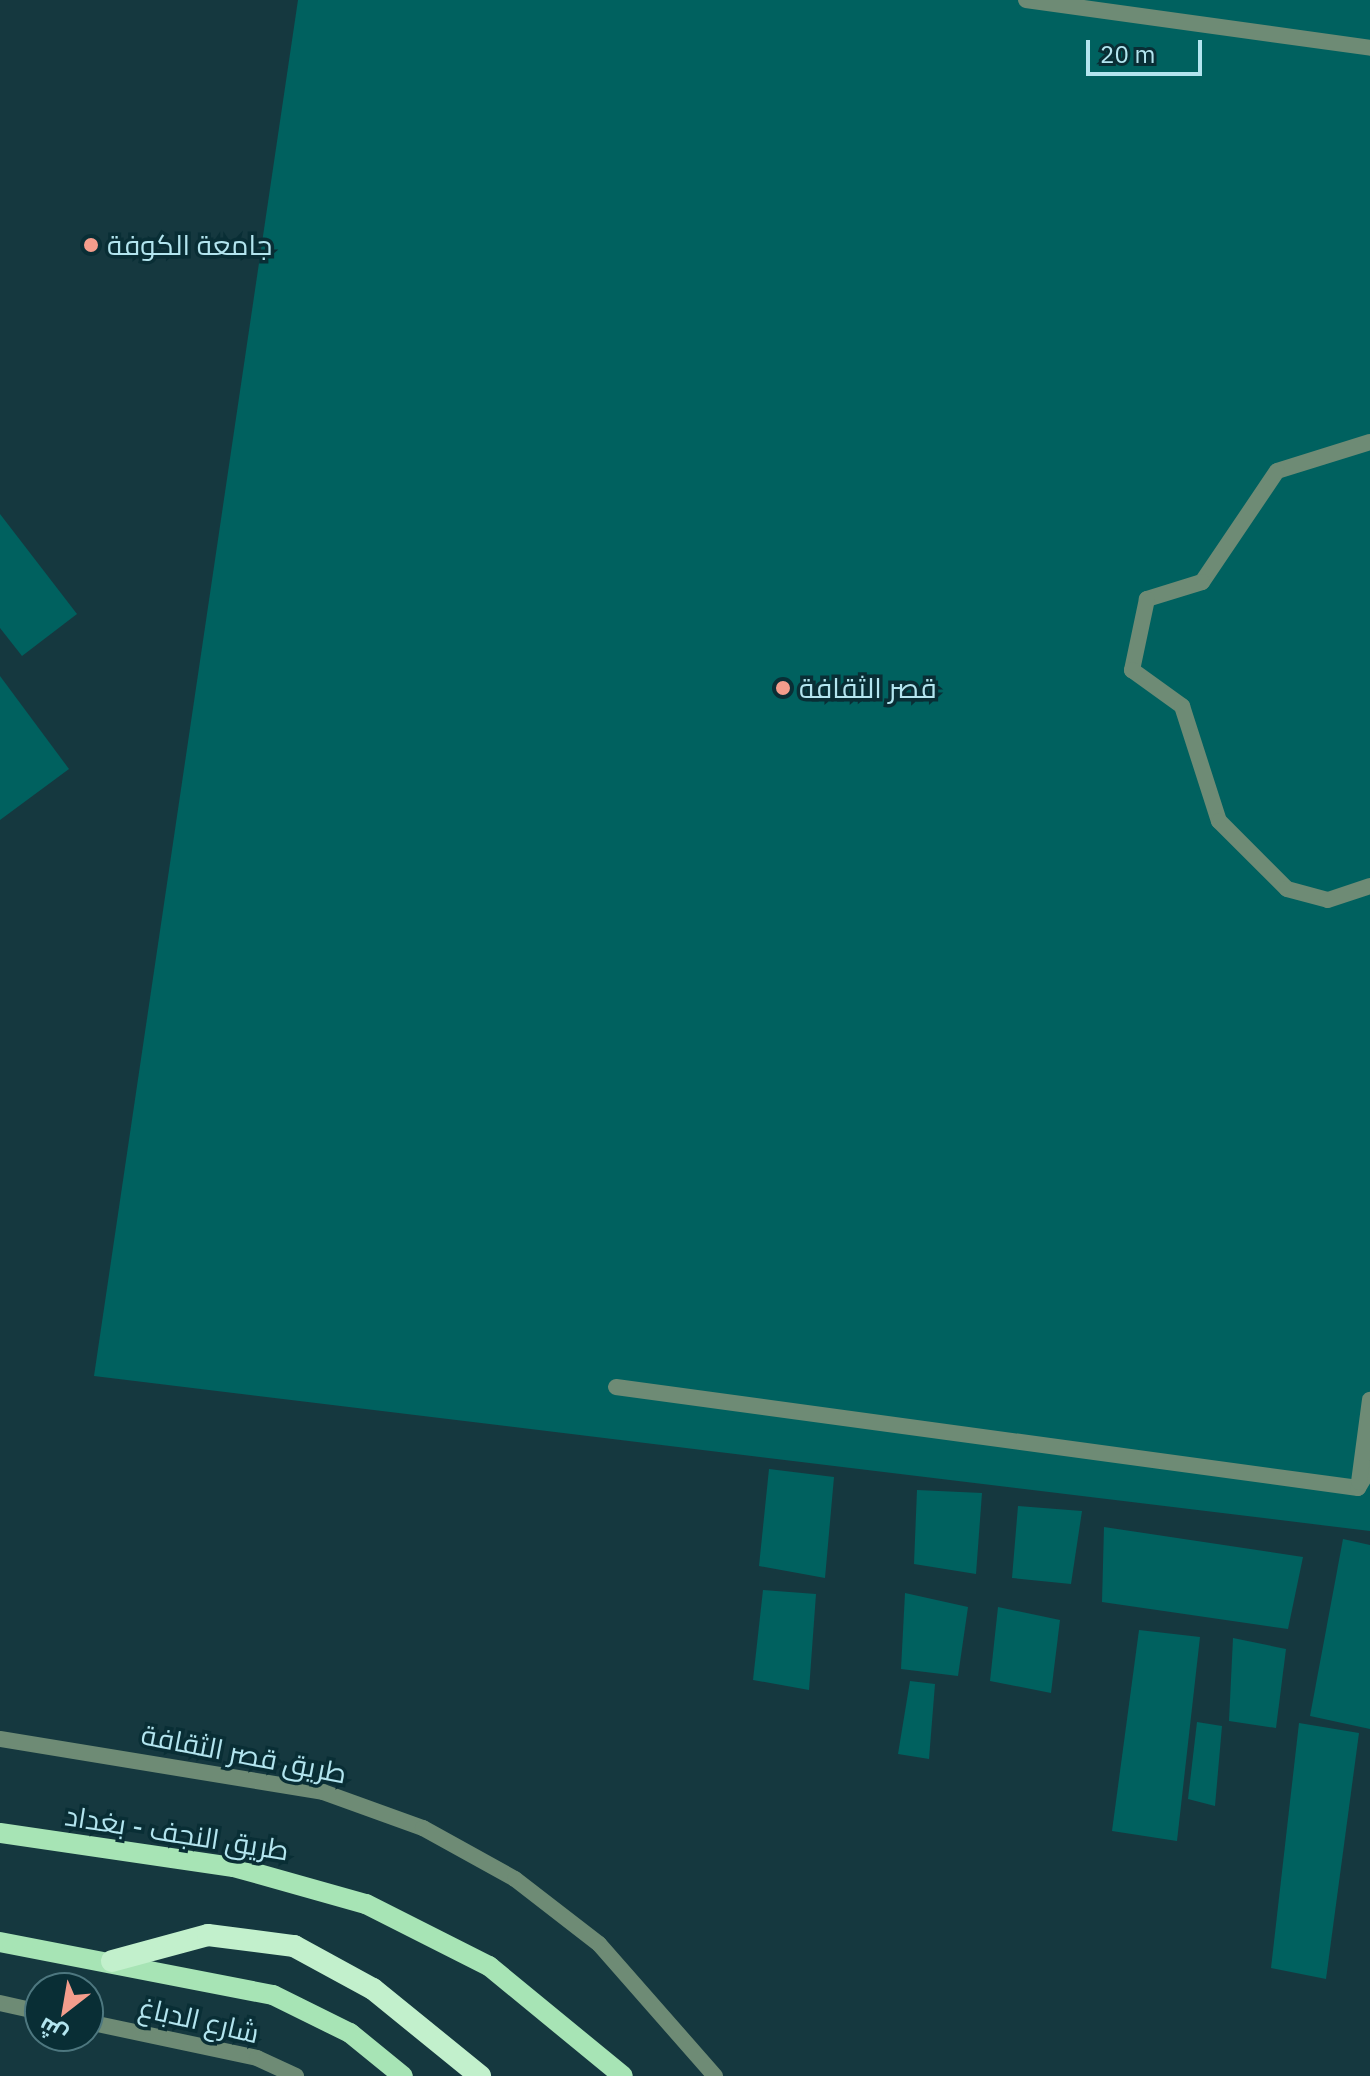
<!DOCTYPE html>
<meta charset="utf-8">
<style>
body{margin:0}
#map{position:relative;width:1370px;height:2076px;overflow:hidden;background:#15383f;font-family:"IBM Plex Sans",Cairo,sans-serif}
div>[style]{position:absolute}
.building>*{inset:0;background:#00615f}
.service>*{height:16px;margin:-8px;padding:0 8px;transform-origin:8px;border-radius:8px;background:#6e8b75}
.tertiary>*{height:16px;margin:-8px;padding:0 8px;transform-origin:8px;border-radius:8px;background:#6e8b75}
.primary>*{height:20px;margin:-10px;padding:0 10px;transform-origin:10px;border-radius:10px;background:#a7e4b5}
.trunk>*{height:22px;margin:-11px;padding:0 11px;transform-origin:11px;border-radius:11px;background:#c2f0cc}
.dots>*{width:22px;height:22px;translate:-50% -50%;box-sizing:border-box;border:4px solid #092e35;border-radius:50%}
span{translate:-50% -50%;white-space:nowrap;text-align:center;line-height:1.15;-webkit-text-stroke:7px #092e35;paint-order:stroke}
.poi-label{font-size:28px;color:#b3e5ef}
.left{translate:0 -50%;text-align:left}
.street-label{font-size:28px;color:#b3e5ef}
.north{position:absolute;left:24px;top:1972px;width:80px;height:80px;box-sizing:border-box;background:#092e35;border:2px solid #4d777f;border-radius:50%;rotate:211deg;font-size:22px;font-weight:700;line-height:32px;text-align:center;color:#b3e5ef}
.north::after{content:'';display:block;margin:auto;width:28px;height:36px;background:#f49d8c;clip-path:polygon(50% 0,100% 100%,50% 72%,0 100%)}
.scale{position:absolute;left:1086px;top:40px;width:116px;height:36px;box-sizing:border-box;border:4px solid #b3e5ef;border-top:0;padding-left:10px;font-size:24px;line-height:28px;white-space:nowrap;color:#b3e5ef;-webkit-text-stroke:6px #092e35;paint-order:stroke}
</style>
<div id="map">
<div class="building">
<div style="clip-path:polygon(298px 0,1370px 0,1370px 1531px,94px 1376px)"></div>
<div style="clip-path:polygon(0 514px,77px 614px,22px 656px,0 628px)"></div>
<div style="clip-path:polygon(0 676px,69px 769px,0 820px)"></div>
<div style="clip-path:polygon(769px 1469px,834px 1477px,825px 1578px,759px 1566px)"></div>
<div style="clip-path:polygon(917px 1490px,982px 1493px,976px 1574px,914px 1564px)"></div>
<div style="clip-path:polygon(1018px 1506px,1082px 1511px,1071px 1584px,1012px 1578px)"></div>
<div style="clip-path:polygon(1104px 1527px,1303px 1557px,1288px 1629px,1102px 1602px)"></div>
<div style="clip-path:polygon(1343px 1539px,1370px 1545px,1370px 1729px,1310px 1716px)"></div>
<div style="clip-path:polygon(763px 1590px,816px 1594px,809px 1690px,753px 1680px)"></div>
<div style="clip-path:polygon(905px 1593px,968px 1607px,958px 1676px,901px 1669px)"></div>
<div style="clip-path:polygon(998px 1607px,1060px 1620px,1051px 1693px,990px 1681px)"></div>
<div style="clip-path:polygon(1139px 1630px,1200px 1637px,1177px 1841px,1112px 1831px)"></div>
<div style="clip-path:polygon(1233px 1638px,1286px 1649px,1276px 1728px,1229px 1721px)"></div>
<div style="clip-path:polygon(910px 1681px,935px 1684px,929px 1759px,898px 1754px)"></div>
<div style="clip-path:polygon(1197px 1722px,1222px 1726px,1215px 1806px,1188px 1799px)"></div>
<div style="clip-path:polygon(1299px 1723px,1359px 1733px,1326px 1979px,1271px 1968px)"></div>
</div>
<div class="service">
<div style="left:1026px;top:0;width:347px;rotate:7.9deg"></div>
<div style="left:1370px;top:442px;width:97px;rotate:162.7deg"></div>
<div style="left:1277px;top:471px;width:134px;rotate:124deg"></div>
<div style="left:1202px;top:582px;width:58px;rotate:162.8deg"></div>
<div style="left:1147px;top:599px;width:73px;rotate:101.9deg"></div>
<div style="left:1132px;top:670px;width:62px;rotate:35.8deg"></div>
<div style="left:1182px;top:706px;width:121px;rotate:72.2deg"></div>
<div style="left:1219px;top:821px;width:96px;rotate:45deg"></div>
<div style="left:1287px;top:889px;width:42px;rotate:15deg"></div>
<div style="left:1328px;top:900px;width:44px;rotate:-18.4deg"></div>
<div style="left:616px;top:1387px;width:749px;rotate:7.75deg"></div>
<div style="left:1358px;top:1488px;width:23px;rotate:-59deg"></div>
<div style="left:1359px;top:1482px;width:83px;rotate:-82.4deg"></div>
</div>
<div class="tertiary">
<div style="left:0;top:1739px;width:327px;rotate:9.3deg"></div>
<div style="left:323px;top:1792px;width:106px;rotate:19.8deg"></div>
<div style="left:423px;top:1828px;width:105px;rotate:29deg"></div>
<div style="left:515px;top:1879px;width:106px;rotate:37.7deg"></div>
<div style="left:599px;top:1944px;width:176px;rotate:48.7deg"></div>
<div style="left:0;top:2003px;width:41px;rotate:12.7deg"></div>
<div style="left:88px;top:2022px;width:173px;rotate:12deg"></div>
<div style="left:257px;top:2058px;width:43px;rotate:24.8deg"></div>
</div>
<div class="primary">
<div style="left:0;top:1833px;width:236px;rotate:8.3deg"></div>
<div style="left:234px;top:1867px;width:137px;rotate:15.7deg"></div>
<div style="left:366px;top:1904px;width:138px;rotate:26.8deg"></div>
<div style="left:489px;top:1966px;width:173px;rotate:39.4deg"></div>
<div style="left:0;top:1942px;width:278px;rotate:11deg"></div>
<div style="left:273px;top:1995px;width:86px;rotate:26.3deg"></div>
<div style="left:350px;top:2033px;width:68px;rotate:39.1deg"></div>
</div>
<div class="trunk">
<div style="left:112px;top:1961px;width:99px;rotate:-15.2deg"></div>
<div style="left:208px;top:1935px;width:87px;rotate:7.3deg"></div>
<div style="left:294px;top:1946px;width:90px;rotate:28.6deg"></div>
<div style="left:373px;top:1989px;width:138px;rotate:39.1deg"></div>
</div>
<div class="dots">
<div style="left:91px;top:245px;background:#f49d8c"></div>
<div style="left:783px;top:688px;background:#f49d8c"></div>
</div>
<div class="poi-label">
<span class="left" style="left:107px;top:245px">جامعة الكوفة</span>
<span class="left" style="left:799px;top:688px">قصر الثقافة</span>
</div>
<div class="street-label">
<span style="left:244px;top:1754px;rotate:11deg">طريق قصر الثقافة</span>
<span style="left:177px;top:1833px;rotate:9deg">طريق النجف - بغداد</span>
<span style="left:199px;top:2020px;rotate:13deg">شارع الدباغ</span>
</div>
<div class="north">ش</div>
<div class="scale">20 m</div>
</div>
